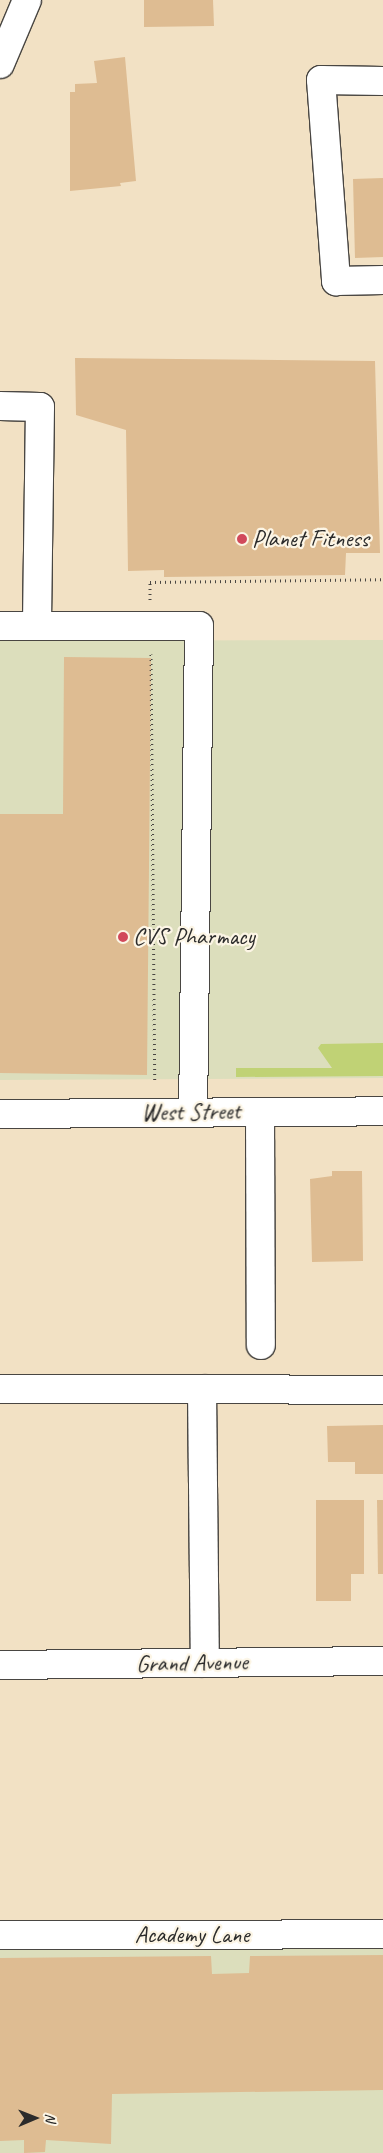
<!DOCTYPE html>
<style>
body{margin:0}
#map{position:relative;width:383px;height:2153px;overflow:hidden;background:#f2e1c4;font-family:Caveat,sans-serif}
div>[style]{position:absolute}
.built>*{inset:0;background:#dcdebc}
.green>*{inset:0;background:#c0d275}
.building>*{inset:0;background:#debc92}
.path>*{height:3px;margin-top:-1.5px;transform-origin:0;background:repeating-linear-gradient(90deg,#494642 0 1px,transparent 0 5px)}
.roads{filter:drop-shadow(1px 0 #494642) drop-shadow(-1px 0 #494642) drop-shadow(0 1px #494642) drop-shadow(0 -1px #494642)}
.minor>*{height:28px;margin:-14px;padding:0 14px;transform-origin:14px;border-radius:14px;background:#fff}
.major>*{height:28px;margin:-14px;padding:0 14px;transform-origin:14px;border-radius:14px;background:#fff}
.dots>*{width:14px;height:14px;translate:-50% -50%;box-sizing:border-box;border:2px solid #fcf5e5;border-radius:50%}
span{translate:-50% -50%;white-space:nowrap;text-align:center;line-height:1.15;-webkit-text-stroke:4.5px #fcf5e5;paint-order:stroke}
.poi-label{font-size:24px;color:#2b2b2b}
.left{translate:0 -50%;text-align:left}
.street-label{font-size:24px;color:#2b2b2b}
.north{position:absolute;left:10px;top:2093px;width:50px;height:50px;-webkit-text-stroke:4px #fcf5e5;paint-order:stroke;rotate:89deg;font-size:14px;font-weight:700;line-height:20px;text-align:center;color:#2b2b2b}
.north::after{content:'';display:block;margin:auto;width:18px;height:22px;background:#2b2b2b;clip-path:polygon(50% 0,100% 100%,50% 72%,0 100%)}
</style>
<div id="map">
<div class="built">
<div style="clip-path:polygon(383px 640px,383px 1078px,0 1080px,0 641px)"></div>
<div style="clip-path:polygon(0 1946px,383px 1947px,383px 2153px,0 2153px)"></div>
</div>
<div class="green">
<div style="clip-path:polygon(383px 1043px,383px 1076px,236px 1077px,236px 1068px,332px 1068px,318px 1048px,321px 1044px)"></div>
</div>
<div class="building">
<div style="clip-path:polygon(144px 0,213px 0,214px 26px,144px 27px)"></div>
<div style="clip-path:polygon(125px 57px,136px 181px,120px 183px,121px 186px,70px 191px,70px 92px,75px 92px,75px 84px,97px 83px,94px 61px)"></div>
<div style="clip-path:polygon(383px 178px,383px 257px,355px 258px,353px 179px)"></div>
<div style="clip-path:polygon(75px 358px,375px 361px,380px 553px,346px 553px,345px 575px,164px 577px,164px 570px,128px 571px,126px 430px,76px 415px)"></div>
<div style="clip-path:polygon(64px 657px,151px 658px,147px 1075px,0 1073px,0 814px,63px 814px)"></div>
<div style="clip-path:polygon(332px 1171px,362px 1171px,363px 1261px,312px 1262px,310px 1179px,332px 1176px)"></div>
<div style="clip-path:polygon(383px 1425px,383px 1474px,355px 1474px,355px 1462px,328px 1462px,327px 1426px)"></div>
<div style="clip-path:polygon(316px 1500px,364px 1500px,364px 1574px,351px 1574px,351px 1601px,316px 1601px)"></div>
<div style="clip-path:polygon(377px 1500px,383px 1500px,383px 1574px,378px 1574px)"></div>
<div style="clip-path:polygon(383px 1955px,383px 2090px,112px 2094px,111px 2144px,46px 2140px,45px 2152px,24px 2153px,24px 2140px,0 2141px,0 1958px,211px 1956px,212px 1974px,249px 1973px,250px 1956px)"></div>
</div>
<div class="path">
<div style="left:150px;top:600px;width:18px;rotate:-90deg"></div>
<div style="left:150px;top:582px;width:233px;rotate:-0.7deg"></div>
<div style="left:151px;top:654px;width:429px;rotate:89.5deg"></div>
</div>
<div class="roads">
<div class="minor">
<div style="left:0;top:64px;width:69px;rotate:-67.1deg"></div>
<div style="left:383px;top:81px;width:62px;rotate:-179.1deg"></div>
<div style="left:321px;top:80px;width:202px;rotate:85.7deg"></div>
<div style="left:336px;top:281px;width:47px;rotate:-1.2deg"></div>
<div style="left:0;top:406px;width:40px;rotate:1.4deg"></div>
<div style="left:40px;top:407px;width:219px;rotate:90.8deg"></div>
<div style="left:37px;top:626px;width:37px;rotate:180deg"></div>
<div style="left:37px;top:626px;width:162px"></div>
<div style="left:199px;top:626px;width:486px;rotate:90.7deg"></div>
<div style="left:260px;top:1112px;width:233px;rotate:89.8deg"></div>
<div style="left:0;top:1389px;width:383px;rotate:0.1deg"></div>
<div style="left:202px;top:1389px;width:274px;rotate:89.4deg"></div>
<div style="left:0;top:1665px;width:383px;rotate:-0.6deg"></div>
<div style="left:0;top:1935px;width:383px;rotate:-0.1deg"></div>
</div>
<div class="major">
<div style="left:0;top:1114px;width:383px;rotate:-0.4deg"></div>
</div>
</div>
<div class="dots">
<div style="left:242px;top:539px;background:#d1495b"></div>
<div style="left:123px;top:937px;background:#d1495b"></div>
</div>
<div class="poi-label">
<span class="left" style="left:252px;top:539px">Planet Fitness</span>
<span class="left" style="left:133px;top:937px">CVS Pharmacy</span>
</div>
<div class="street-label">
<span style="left:191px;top:1112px;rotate:-1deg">West Street</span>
<span style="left:192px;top:1663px;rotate:-1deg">Grand Avenue</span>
<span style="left:192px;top:1935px">Academy Lane</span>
</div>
<div class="north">N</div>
</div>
